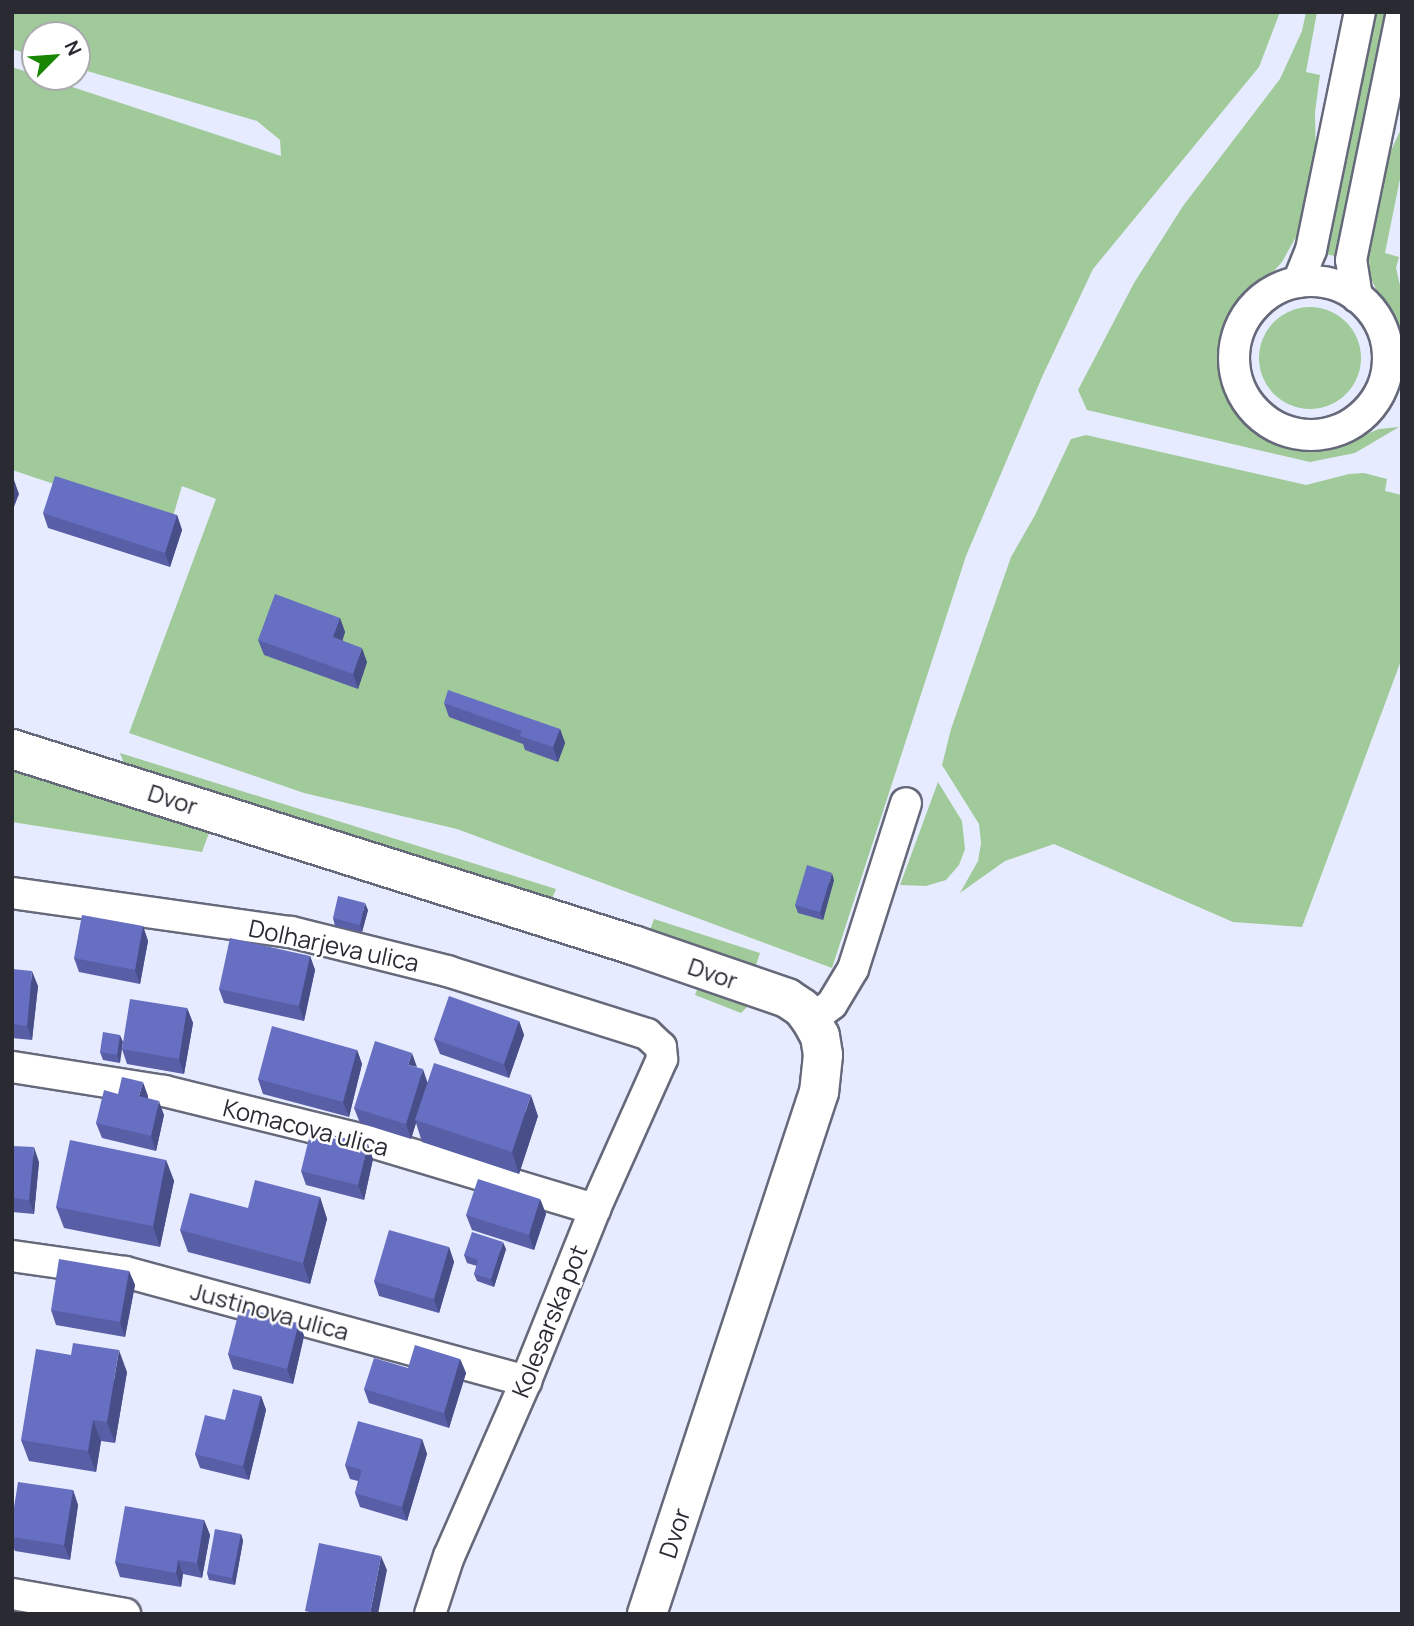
<!DOCTYPE html>
<style>
body{margin:0}
#map{position:relative;width:1414px;height:1626px;overflow:hidden;background:#e7ebff;font-family:Manrope,sans-serif}
div>[style]{position:absolute}
.green>*{inset:0;background:#a0ca99}
.round{border-radius:50%}
.roads{filter:drop-shadow(2px 0 #66697a) drop-shadow(-2px 0 #66697a) drop-shadow(0 2px #66697a) drop-shadow(0 -2px #66697a)}
.minor>*{height:30px;margin:-15px;padding:0 15px;transform-origin:15px;border-radius:15px;background:#fff}
.minor>.ring{margin:-15px;padding:0;box-sizing:content-box;background:none;border:30px solid #fff;border-radius:50%}
.tertiary>*{height:38px;margin:-19px;padding:0 19px;transform-origin:19px;border-radius:19px;background:#fff}
.wall>*{inset:0;background:#595fa7}
.shaded-wall>*{inset:0;background:#484e88}
.building>*{inset:0;background:#676fc2}
span{translate:-50% -50%;white-space:nowrap;text-align:center;line-height:1.15;-webkit-text-stroke:5px #fff;paint-order:stroke}
.street-label{font-size:24px;color:#292a32}
.frame{position:absolute;inset:0;border:14px solid #292a32;pointer-events:none}
.north{position:absolute;left:21px;top:21px;width:70px;height:70px;box-sizing:border-box;background:#fff;border:2px solid #a9aaad;border-radius:50%;rotate:65deg;font-size:19px;font-weight:700;line-height:28px;text-align:center;color:#292a32}
.north::after{content:'';display:block;margin:auto;width:24px;height:32px;background:#188600;clip-path:polygon(50% 0,100% 100%,50% 72%,0 100%)}
</style>
<div id="map">
<div class="green">
<div style="clip-path:polygon(12px 12px,1280px 12px,1259px 67px,1093px 269px,1042px 377px,966px 556px,832px 968px,457px 829px,304px 793px,129px 733px,216px 499px,182px 486px,171px 523px,12px 470px,12px 67px,281px 156px,280px 140px,257px 121px,77px 68px,77px 35px,35px 35px,35px 56px,12px 49px)"></div>
<div style="clip-path:polygon(1306px 12px,1317px 12px,1306px 72px,1320px 75px,1315px 112px,1316px 160px,1302px 226px,1282px 262px,1274px 271px,1245px 290px,1227px 314px,1218px 343px,1219px 377px,1227px 400px,1243px 422px,1267px 441px,1288px 449px,1324px 451px,1379px 429px,1399px 427px,1355px 453px,1310px 462px,1087px 410px,1078px 390px,1134px 283px,1183px 206px,1280px 79px,1302px 31px)"></div>
<div style="clip-path:polygon(1370px 12px,1390px 12px,1340px 257px,1320px 253px)"></div>
<div style="clip-path:polygon(1402px 127px,1402px 169px,1385px 253px,1399px 257px,1396px 268px,1402px 294px,1402px 338px,1371px 279px,1368px 248px,1380px 174px)"></div>
<div class="round" style="left:1259px;top:307px;width:102px;height:102px"></div>
<div style="clip-path:polygon(1086px 435px,1306px 485px,1349px 474px,1364px 473px,1387px 479px,1385px 491px,1402px 495px,1402px 658px,1302px 927px,1233px 922px,1054px 844px,1005px 861px,960px 893px,978px 861px,981px 843px,979px 824px,942px 765px,951px 729px,1011px 557px,1035px 515px,1071px 439px)"></div>
<div style="clip-path:polygon(120px 753px,556px 889px,551px 901px,125px 766px)"></div>
<div style="clip-path:polygon(12px 769px,209px 833px,202px 852px,12px 822px)"></div>
<div style="clip-path:polygon(938px 782px,962px 821px,965px 849px,959px 865px,946px 880px,926px 886px,900px 885px)"></div>
<div style="clip-path:polygon(654px 919px,760px 953px,756px 965px,649px 933px)"></div>
<div style="clip-path:polygon(698px 987px,750px 1004px,741px 1013px,695px 995px)"></div>
</div>
<div class="roads">
<div class="minor">
<div class="ring" style="left:1234px;top:281px;width:124px;height:124px"></div>
<div style="left:1298px;top:282px;width:35px;rotate:-68deg"></div>
<div style="left:1311px;top:250px;width:243px;rotate:-78.4deg"></div>
<div style="left:1357px;top:297px;width:37px;rotate:-99deg"></div>
<div style="left:1351px;top:260px;width:253px;rotate:-78.4deg"></div>
<div style="left:12px;top:893px;width:282px;rotate:8deg"></div>
<div style="left:291px;top:932px;width:161px;rotate:14deg"></div>
<div style="left:447px;top:971px;width:210px;rotate:17.5deg"></div>
<div style="left:647px;top:1034px;width:19px;rotate:43deg"></div>
<div style="left:661px;top:1047px;width:12px;rotate:85deg"></div>
<div style="left:662px;top:1059px;width:164px;rotate:114.1deg"></div>
<div style="left:595px;top:1209px;width:185px;rotate:111.9deg"></div>
<div style="left:526px;top:1381px;width:191px;rotate:113.7deg"></div>
<div style="left:449px;top:1556px;width:61px;rotate:108.1deg"></div>
<div style="left:811px;top:1020px;width:26px;rotate:-37deg"></div>
<div style="left:832px;top:1004px;width:41px;rotate:-59deg"></div>
<div style="left:853px;top:969px;width:174px;rotate:-72.3deg"></div>
<div style="left:12px;top:1067px;width:154px;rotate:9deg"></div>
<div style="left:164px;top:1091px;width:213px;rotate:13.8deg"></div>
<div style="left:371px;top:1142px;width:234px;rotate:16.7deg"></div>
<div style="left:12px;top:1256px;width:114px;rotate:8.1deg"></div>
<div style="left:125px;top:1272px;width:416px;rotate:15.2deg"></div>
<div style="left:12px;top:1594px;width:115px;rotate:10deg"></div>
</div>
<div class="tertiary">
<div style="left:12px;top:749px;width:651px;rotate:17.52deg"></div>
<div style="left:633px;top:945px;width:163px;rotate:19deg"></div>
<div style="left:787px;top:998px;width:18px;rotate:34deg"></div>
<div style="left:802px;top:1008px;width:15px;rotate:53deg"></div>
<div style="left:811px;top:1020px;width:18px;rotate:61deg"></div>
<div style="left:820px;top:1036px;width:19px;rotate:81deg"></div>
<div style="left:823px;top:1055px;width:37px;rotate:96deg"></div>
<div style="left:819px;top:1092px;width:550px;rotate:108.24deg"></div>
</div>
</div>
<div class="wall">
<div style="clip-path:polygon(43px 513px,177px 515px,182px 530px,170px 567px,48px 528px)"></div>
<div style="clip-path:polygon(340px 618px,345px 632px,342px 640px,367px 662px,358px 689px,264px 655px,258px 640px)"></div>
<div style="clip-path:polygon(444px 703px,560px 729px,565px 743px,558px 762px,525px 750px,523px 744px,449px 717px)"></div>
<div style="clip-path:polygon(834px 880px,823px 920px,798px 913px,795px 905px)"></div>
<div style="clip-path:polygon(368px 910px,362px 932px,335px 926px,333px 918px)"></div>
<div style="clip-path:polygon(143px 926px,148px 941px,140px 984px,79px 972px,74px 958px)"></div>
<div style="clip-path:polygon(310px 956px,315px 970px,304px 1021px,224px 1003px,219px 989px)"></div>
<div style="clip-path:polygon(12px 969px,38px 986px,32px 1040px,12px 1038px)"></div>
<div style="clip-path:polygon(187px 1008px,193px 1023px,184px 1074px,127px 1064px,122px 1049px)"></div>
<div style="clip-path:polygon(519px 1021px,524px 1035px,509px 1078px,440px 1054px,434px 1039px)"></div>
<div style="clip-path:polygon(120px 1035px,120px 1063px,103px 1060px,100px 1052px)"></div>
<div style="clip-path:polygon(357px 1050px,362px 1064px,349px 1117px,263px 1094px,258px 1079px)"></div>
<div style="clip-path:polygon(417px 1068px,427px 1082px,538px 1116px,519px 1174px,422px 1142px,416px 1123px,411px 1139px,360px 1123px,354px 1108px)"></div>
<div style="clip-path:polygon(118px 1094px,148px 1096px,148px 1098px,164px 1115px,156px 1151px,102px 1138px,96px 1123px)"></div>
<div style="clip-path:polygon(12px 1146px,39px 1162px,34px 1214px,12px 1212px)"></div>
<div style="clip-path:polygon(373px 1159px,364px 1200px,306px 1185px,301px 1171px)"></div>
<div style="clip-path:polygon(166px 1160px,174px 1181px,160px 1247px,64px 1228px,56px 1207px)"></div>
<div style="clip-path:polygon(320px 1197px,327px 1219px,310px 1284px,188px 1252px,180px 1230px,248px 1208px)"></div>
<div style="clip-path:polygon(540px 1199px,546px 1214px,534px 1250px,472px 1230px,466px 1215px)"></div>
<div style="clip-path:polygon(449px 1247px,454px 1262px,439px 1313px,379px 1296px,374px 1281px)"></div>
<div style="clip-path:polygon(506px 1249px,494px 1287px,477px 1281px,474px 1274px,477px 1266px,467px 1263px,464px 1255px)"></div>
<div style="clip-path:polygon(129px 1271px,135px 1285px,125px 1337px,56px 1325px,51px 1310px)"></div>
<div style="clip-path:polygon(299px 1322px,304px 1336px,293px 1384px,233px 1369px,228px 1354px)"></div>
<div style="clip-path:polygon(460px 1359px,466px 1373px,449px 1428px,369px 1403px,364px 1389px,408px 1368px)"></div>
<div style="clip-path:polygon(127px 1372px,115px 1443px,101px 1441px,96px 1472px,29px 1461px,21px 1440px)"></div>
<div style="clip-path:polygon(261px 1396px,266px 1410px,249px 1480px,200px 1468px,195px 1454px,225px 1420px)"></div>
<div style="clip-path:polygon(422px 1439px,427px 1454px,407px 1521px,360px 1507px,355px 1493px,358px 1481px,350px 1479px,345px 1465px)"></div>
<div style="clip-path:polygon(73px 1490px,78px 1505px,70px 1560px,15px 1551px,12px 1544px,12px 1520px)"></div>
<div style="clip-path:polygon(204px 1520px,210px 1535px,202px 1578px,183px 1574px,181px 1587px,120px 1577px,115px 1562px)"></div>
<div style="clip-path:polygon(241px 1534px,243px 1541px,235px 1585px,209px 1580px,207px 1573px)"></div>
</div>
<div class="shaded-wall">
<div style="clip-path:polygon(14px 480px,19px 494px,12px 512px,12px 483px)"></div>
<div style="clip-path:polygon(177px 515px,182px 530px,170px 567px,165px 553px)"></div>
<div style="clip-path:polygon(340px 618px,345px 632px,339px 652px,333px 637px)"></div>
<div style="clip-path:polygon(362px 648px,367px 662px,358px 689px,353px 674px)"></div>
<div style="clip-path:polygon(560px 729px,565px 743px,558px 762px,553px 747px)"></div>
<div style="clip-path:polygon(832px 873px,834px 880px,823px 920px,820px 912px)"></div>
<div style="clip-path:polygon(365px 903px,368px 910px,362px 932px,360px 925px)"></div>
<div style="clip-path:polygon(143px 926px,148px 941px,140px 984px,135px 970px)"></div>
<div style="clip-path:polygon(310px 956px,315px 970px,304px 1021px,299px 1006px)"></div>
<div style="clip-path:polygon(32px 971px,38px 986px,32px 1040px,27px 1026px)"></div>
<div style="clip-path:polygon(187px 1008px,193px 1023px,184px 1074px,179px 1059px)"></div>
<div style="clip-path:polygon(519px 1021px,524px 1035px,509px 1078px,504px 1064px)"></div>
<div style="clip-path:polygon(120px 1035px,123px 1042px,120px 1063px,117px 1055px)"></div>
<div style="clip-path:polygon(357px 1050px,362px 1064px,349px 1117px,343px 1102px)"></div>
<div style="clip-path:polygon(412px 1053px,417px 1067px,408px 1065px)"></div>
<div style="clip-path:polygon(423px 1069px,428px 1084px,415px 1120px,416px 1123px,411px 1139px,406px 1124px)"></div>
<div style="clip-path:polygon(143px 1082px,148px 1096px,145px 1110px,139px 1096px)"></div>
<div style="clip-path:polygon(531px 1095px,538px 1116px,519px 1174px,512px 1152px)"></div>
<div style="clip-path:polygon(159px 1101px,164px 1115px,156px 1151px,151px 1136px)"></div>
<div style="clip-path:polygon(368px 1144px,373px 1159px,364px 1200px,358px 1185px)"></div>
<div style="clip-path:polygon(34px 1147px,39px 1162px,34px 1214px,29px 1200px)"></div>
<div style="clip-path:polygon(166px 1160px,174px 1181px,160px 1247px,153px 1226px)"></div>
<div style="clip-path:polygon(320px 1197px,327px 1219px,310px 1284px,303px 1263px)"></div>
<div style="clip-path:polygon(540px 1199px,546px 1214px,534px 1250px,529px 1235px)"></div>
<div style="clip-path:polygon(503px 1242px,506px 1249px,494px 1287px,491px 1279px)"></div>
<div style="clip-path:polygon(449px 1247px,454px 1262px,439px 1313px,434px 1299px)"></div>
<div style="clip-path:polygon(129px 1271px,135px 1285px,125px 1337px,120px 1322px)"></div>
<div style="clip-path:polygon(299px 1322px,304px 1336px,293px 1384px,287px 1369px)"></div>
<div style="clip-path:polygon(119px 1350px,127px 1372px,115px 1443px,107px 1422px)"></div>
<div style="clip-path:polygon(460px 1359px,466px 1373px,449px 1428px,444px 1413px)"></div>
<div style="clip-path:polygon(261px 1396px,266px 1410px,249px 1480px,243px 1466px)"></div>
<div style="clip-path:polygon(93px 1420px,101px 1441px,96px 1472px,88px 1451px)"></div>
<div style="clip-path:polygon(422px 1439px,427px 1454px,407px 1521px,402px 1507px)"></div>
<div style="clip-path:polygon(73px 1490px,78px 1505px,70px 1560px,64px 1545px)"></div>
<div style="clip-path:polygon(204px 1520px,210px 1535px,202px 1578px,197px 1563px)"></div>
<div style="clip-path:polygon(241px 1534px,243px 1541px,235px 1585px,232px 1578px)"></div>
<div style="clip-path:polygon(381px 1556px,387px 1570px,378px 1614px,370px 1614px)"></div>
<div style="clip-path:polygon(178px 1560px,183px 1574px,181px 1587px,176px 1573px)"></div>
</div>
<div class="building">
<div style="clip-path:polygon(55px 476px,177px 515px,165px 553px,43px 513px)"></div>
<div style="clip-path:polygon(275px 594px,340px 618px,333px 637px,362px 648px,353px 674px,258px 640px)"></div>
<div style="clip-path:polygon(448px 690px,560px 729px,553px 747px,520px 736px,522px 731px,444px 703px)"></div>
<div style="clip-path:polygon(807px 865px,832px 873px,820px 912px,795px 905px)"></div>
<div style="clip-path:polygon(338px 896px,365px 903px,360px 925px,333px 918px)"></div>
<div style="clip-path:polygon(82px 915px,143px 926px,135px 970px,74px 958px)"></div>
<div style="clip-path:polygon(230px 938px,310px 956px,299px 1006px,219px 989px)"></div>
<div style="clip-path:polygon(12px 969px,32px 971px,27px 1026px,12px 1024px)"></div>
<div style="clip-path:polygon(449px 996px,519px 1021px,504px 1064px,434px 1039px)"></div>
<div style="clip-path:polygon(130px 999px,187px 1008px,179px 1059px,122px 1049px)"></div>
<div style="clip-path:polygon(272px 1026px,357px 1050px,343px 1102px,258px 1079px)"></div>
<div style="clip-path:polygon(103px 1032px,120px 1035px,117px 1055px,100px 1052px)"></div>
<div style="clip-path:polygon(375px 1041px,412px 1053px,408px 1065px,423px 1069px,406px 1124px,354px 1108px)"></div>
<div style="clip-path:polygon(434px 1063px,531px 1095px,512px 1152px,415px 1120px)"></div>
<div style="clip-path:polygon(122px 1077px,143px 1082px,139px 1096px,159px 1101px,151px 1136px,96px 1123px,104px 1090px,118px 1094px)"></div>
<div style="clip-path:polygon(311px 1130px,368px 1144px,358px 1185px,301px 1171px)"></div>
<div style="clip-path:polygon(70px 1140px,166px 1160px,153px 1226px,56px 1207px)"></div>
<div style="clip-path:polygon(12px 1146px,34px 1147px,29px 1200px,12px 1198px)"></div>
<div style="clip-path:polygon(478px 1179px,540px 1199px,529px 1235px,466px 1215px)"></div>
<div style="clip-path:polygon(255px 1180px,320px 1197px,303px 1263px,180px 1230px,190px 1193px,248px 1208px)"></div>
<div style="clip-path:polygon(389px 1230px,449px 1247px,434px 1299px,374px 1281px)"></div>
<div style="clip-path:polygon(472px 1232px,503px 1242px,491px 1279px,474px 1274px,478px 1260px,464px 1255px)"></div>
<div style="clip-path:polygon(59px 1259px,129px 1271px,120px 1322px,51px 1310px)"></div>
<div style="clip-path:polygon(240px 1307px,299px 1322px,287px 1369px,228px 1354px)"></div>
<div style="clip-path:polygon(73px 1343px,119px 1350px,107px 1422px,93px 1420px,88px 1451px,21px 1440px,36px 1349px,71px 1355px)"></div>
<div style="clip-path:polygon(415px 1345px,460px 1359px,444px 1413px,364px 1389px,374px 1358px,408px 1368px)"></div>
<div style="clip-path:polygon(233px 1389px,261px 1396px,243px 1466px,195px 1454px,205px 1415px,225px 1420px)"></div>
<div style="clip-path:polygon(358px 1421px,422px 1439px,402px 1507px,355px 1493px,362px 1470px,345px 1465px)"></div>
<div style="clip-path:polygon(18px 1482px,73px 1490px,64px 1545px,12px 1537px,12px 1520px)"></div>
<div style="clip-path:polygon(125px 1506px,204px 1520px,197px 1563px,178px 1560px,176px 1573px,115px 1562px)"></div>
<div style="clip-path:polygon(215px 1529px,241px 1534px,232px 1578px,207px 1573px)"></div>
<div style="clip-path:polygon(319px 1543px,381px 1556px,370px 1614px,318px 1614px,305px 1611px)"></div>
</div>
<div class="street-label">
<span style="left:173px;top:799px;rotate:18deg">Dvor</span>
<span style="left:334px;top:945px;rotate:12deg">Dolharjeva ulica</span>
<span style="left:713px;top:973px;rotate:19deg">Dvor</span>
<span style="left:306px;top:1127px;rotate:14deg">Komacova ulica</span>
<span style="left:270px;top:1311px;rotate:15deg">Justinova ulica</span>
<span style="left:549px;top:1321px;rotate:-68deg">Kolesarska pot</span>
<span style="left:674px;top:1533px;rotate:-72deg">Dvor</span>
</div>
<div class="frame"></div>
<div class="north">N</div>
</div>
